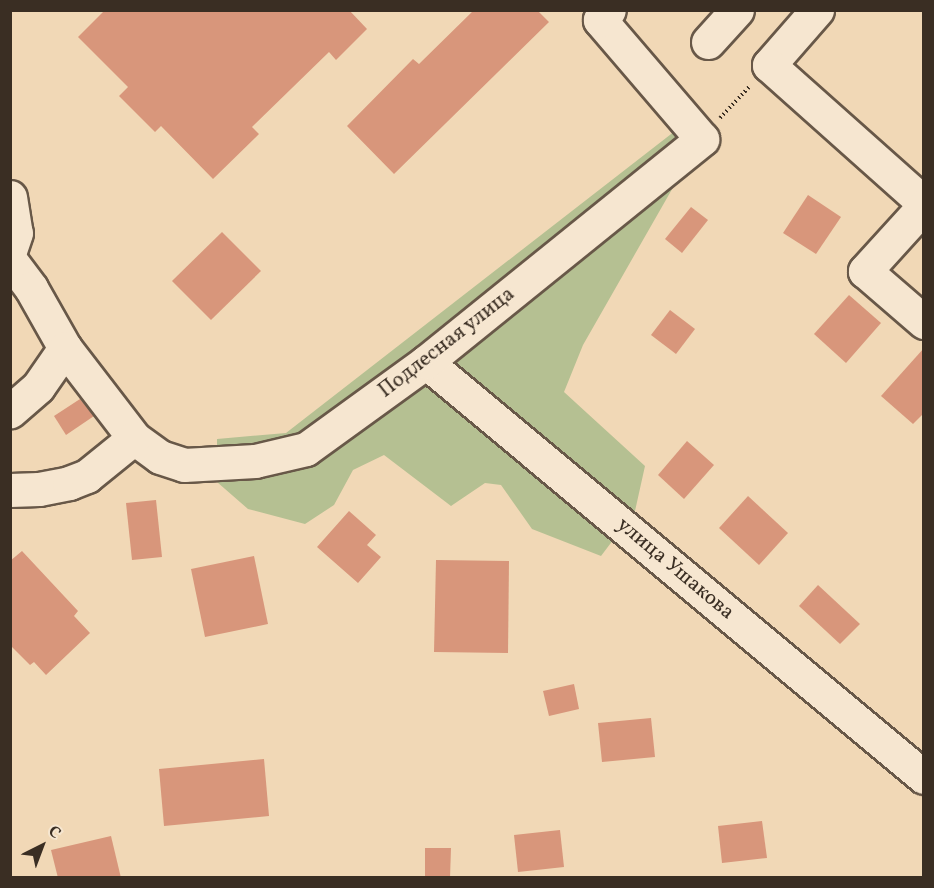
<!DOCTYPE html>
<meta charset="utf-8">
<style>
body{margin:0}
#map{position:relative;width:934px;height:888px;overflow:hidden;background:#f1d8b6;font-family:Vollkorn,serif}
div>[style]{position:absolute}
.green>*{inset:0;background:#b5c092}
.building>*{inset:0;background:#d8967b}
.path>*{height:4px;margin-top:-2px;transform-origin:0;background:repeating-linear-gradient(90deg,#3a2e23 0 1.5px,transparent 0 4.5px)}
.roads{filter:drop-shadow(2px 0 #685848) drop-shadow(-2px 0 #685848) drop-shadow(0 2px #685848) drop-shadow(0 -2px #685848)}
.minor>*{height:33px;margin:-16.5px;padding:0 16.5px;transform-origin:16.5px;border-radius:16.5px;background:#f6e6d0}
span{translate:-50% -50%;white-space:nowrap;text-align:center;line-height:1.15;-webkit-text-stroke:5px #f6e6d0;paint-order:stroke}
.street-label{font-size:21px;color:#3a2e23}
.frame{position:absolute;inset:0;border:12px solid #3a2e23;pointer-events:none}
.north{position:absolute;left:12px;top:816px;width:60px;height:60px;-webkit-text-stroke:4px #f6e6d0;paint-order:stroke;rotate:42deg;font-size:16px;font-weight:700;line-height:24px;text-align:center;color:#3a2e23}
.north::after{content:'';display:block;margin:auto;width:21px;height:27px;background:#3a2e23;clip-path:polygon(50% 0,100% 100%,50% 72%,0 100%)}
</style>
<div id="map">
<div class="green">
<div style="clip-path:polygon(675px 131px,675px 184px,583px 345px,564px 392px,645px 466px,635px 511px,601px 556px,532px 529px,501px 485px,485px 483px,451px 506px,384px 455px,353px 470px,334px 505px,305px 524px,248px 509px,217px 482px,217px 439px,286px 433px)"></div>
</div>
<div class="building">
<div style="clip-path:polygon(105px 10px,349px 10px,367px 29px,336px 60px,329px 52px,252px 127px,259px 134px,213px 179px,161px 126px,155px 132px,119px 96px,128px 87px,78px 37px)"></div>
<div style="clip-path:polygon(474px 10px,537px 10px,549px 22px,394px 174px,347px 126px,413px 59px,419px 64px)"></div>
<div style="clip-path:polygon(808px 195px,841px 217px,816px 254px,783px 233px)"></div>
<div style="clip-path:polygon(691px 207px,708px 220px,682px 253px,665px 239px)"></div>
<div style="clip-path:polygon(222px 232px,261px 271px,211px 320px,172px 281px)"></div>
<div style="clip-path:polygon(849px 295px,881px 323px,846px 363px,814px 334px)"></div>
<div style="clip-path:polygon(670px 310px,695px 329px,676px 354px,651px 335px)"></div>
<div style="clip-path:polygon(924px 348px,924px 413px,913px 424px,881px 396px)"></div>
<div style="clip-path:polygon(80px 399px,94px 416px,66px 435px,54px 416px)"></div>
<div style="clip-path:polygon(687px 441px,714px 465px,684px 499px,658px 475px)"></div>
<div style="clip-path:polygon(748px 496px,788px 533px,759px 565px,719px 528px)"></div>
<div style="clip-path:polygon(156px 500px,162px 557px,132px 560px,126px 503px)"></div>
<div style="clip-path:polygon(349px 511px,376px 535px,367px 545px,381px 557px,358px 583px,317px 547px)"></div>
<div style="clip-path:polygon(22px 551px,78px 611px,74px 616px,90px 633px,46px 675px,34px 662px,30px 665px,10px 645px,10px 561px)"></div>
<div style="clip-path:polygon(254px 556px,268px 624px,205px 637px,191px 569px)"></div>
<div style="clip-path:polygon(436px 560px,509px 561px,508px 653px,434px 652px)"></div>
<div style="clip-path:polygon(818px 585px,860px 624px,840px 644px,799px 606px)"></div>
<div style="clip-path:polygon(574px 684px,579px 709px,549px 716px,543px 691px)"></div>
<div style="clip-path:polygon(651px 718px,655px 757px,602px 762px,598px 723px)"></div>
<div style="clip-path:polygon(264px 759px,269px 816px,164px 826px,159px 769px)"></div>
<div style="clip-path:polygon(762px 821px,767px 858px,722px 863px,718px 826px)"></div>
<div style="clip-path:polygon(560px 830px,564px 867px,518px 872px,514px 835px)"></div>
<div style="clip-path:polygon(111px 836px,121px 878px,58px 878px,51px 850px)"></div>
<div style="clip-path:polygon(425px 848px,451px 848px,450px 878px,425px 878px)"></div>
</div>
<div class="path">
<div style="left:720px;top:118px;width:44px;rotate:-46.8deg"></div>
</div>
<div class="roads">
<div class="minor">
<div style="left:817px;top:10px;width:73px;rotate:131.1deg"></div>
<div style="left:769px;top:65px;width:208px;rotate:41.7deg"></div>
<div style="left:708px;top:42px;width:43px;rotate:-47.8deg"></div>
<div style="left:10px;top:197px;width:36px;rotate:81deg"></div>
<div style="left:16px;top:233px;width:18px;rotate:109deg"></div>
<div style="left:924px;top:206px;width:88px;rotate:132.2deg"></div>
<div style="left:865px;top:271px;width:78px;rotate:40.8deg"></div>
<div style="left:10px;top:260px;width:35px;rotate:53deg"></div>
<div style="left:31px;top:288px;width:69px;rotate:60.5deg"></div>
<div style="left:65px;top:348px;width:47px;rotate:124.7deg"></div>
<div style="left:38px;top:387px;width:37px;rotate:139deg"></div>
<div style="left:65px;top:348px;width:113px;rotate:52.5deg"></div>
<div style="left:426px;top:362px;width:648px;rotate:39.81deg"></div>
<div style="left:10px;top:490px;width:29px;rotate:-2deg"></div>
<div style="left:39px;top:489px;width:31px;rotate:-11deg"></div>
<div style="left:69px;top:483px;width:19px;rotate:-21deg"></div>
<div style="left:87px;top:476px;width:60px;rotate:-39deg"></div>
<div style="left:134px;top:438px;width:32px;rotate:36deg"></div>
<div style="left:160px;top:457px;width:25px;rotate:18deg"></div>
<div style="left:184px;top:465px;width:71px;rotate:-3.2deg"></div>
<div style="left:255px;top:461px;width:52px;rotate:-13.2deg"></div>
<div style="left:306px;top:449px;width:148px;rotate:-35.9deg"></div>
<div style="left:426px;top:362px;width:355px;rotate:-38.9deg"></div>
<div style="left:702px;top:139px;width:157px;rotate:-130.6deg"></div>
<div style="left:600px;top:20px;width:13px;rotate:-48deg"></div>
</div>
</div>
<div class="street-label">
<span style="left:447px;top:343px;rotate:-38deg">Подлесная улица</span>
<span style="left:675px;top:569px;rotate:40deg">улица Ушакова</span>
</div>
<div class="frame"></div>
<div class="north">С</div>
</div>
